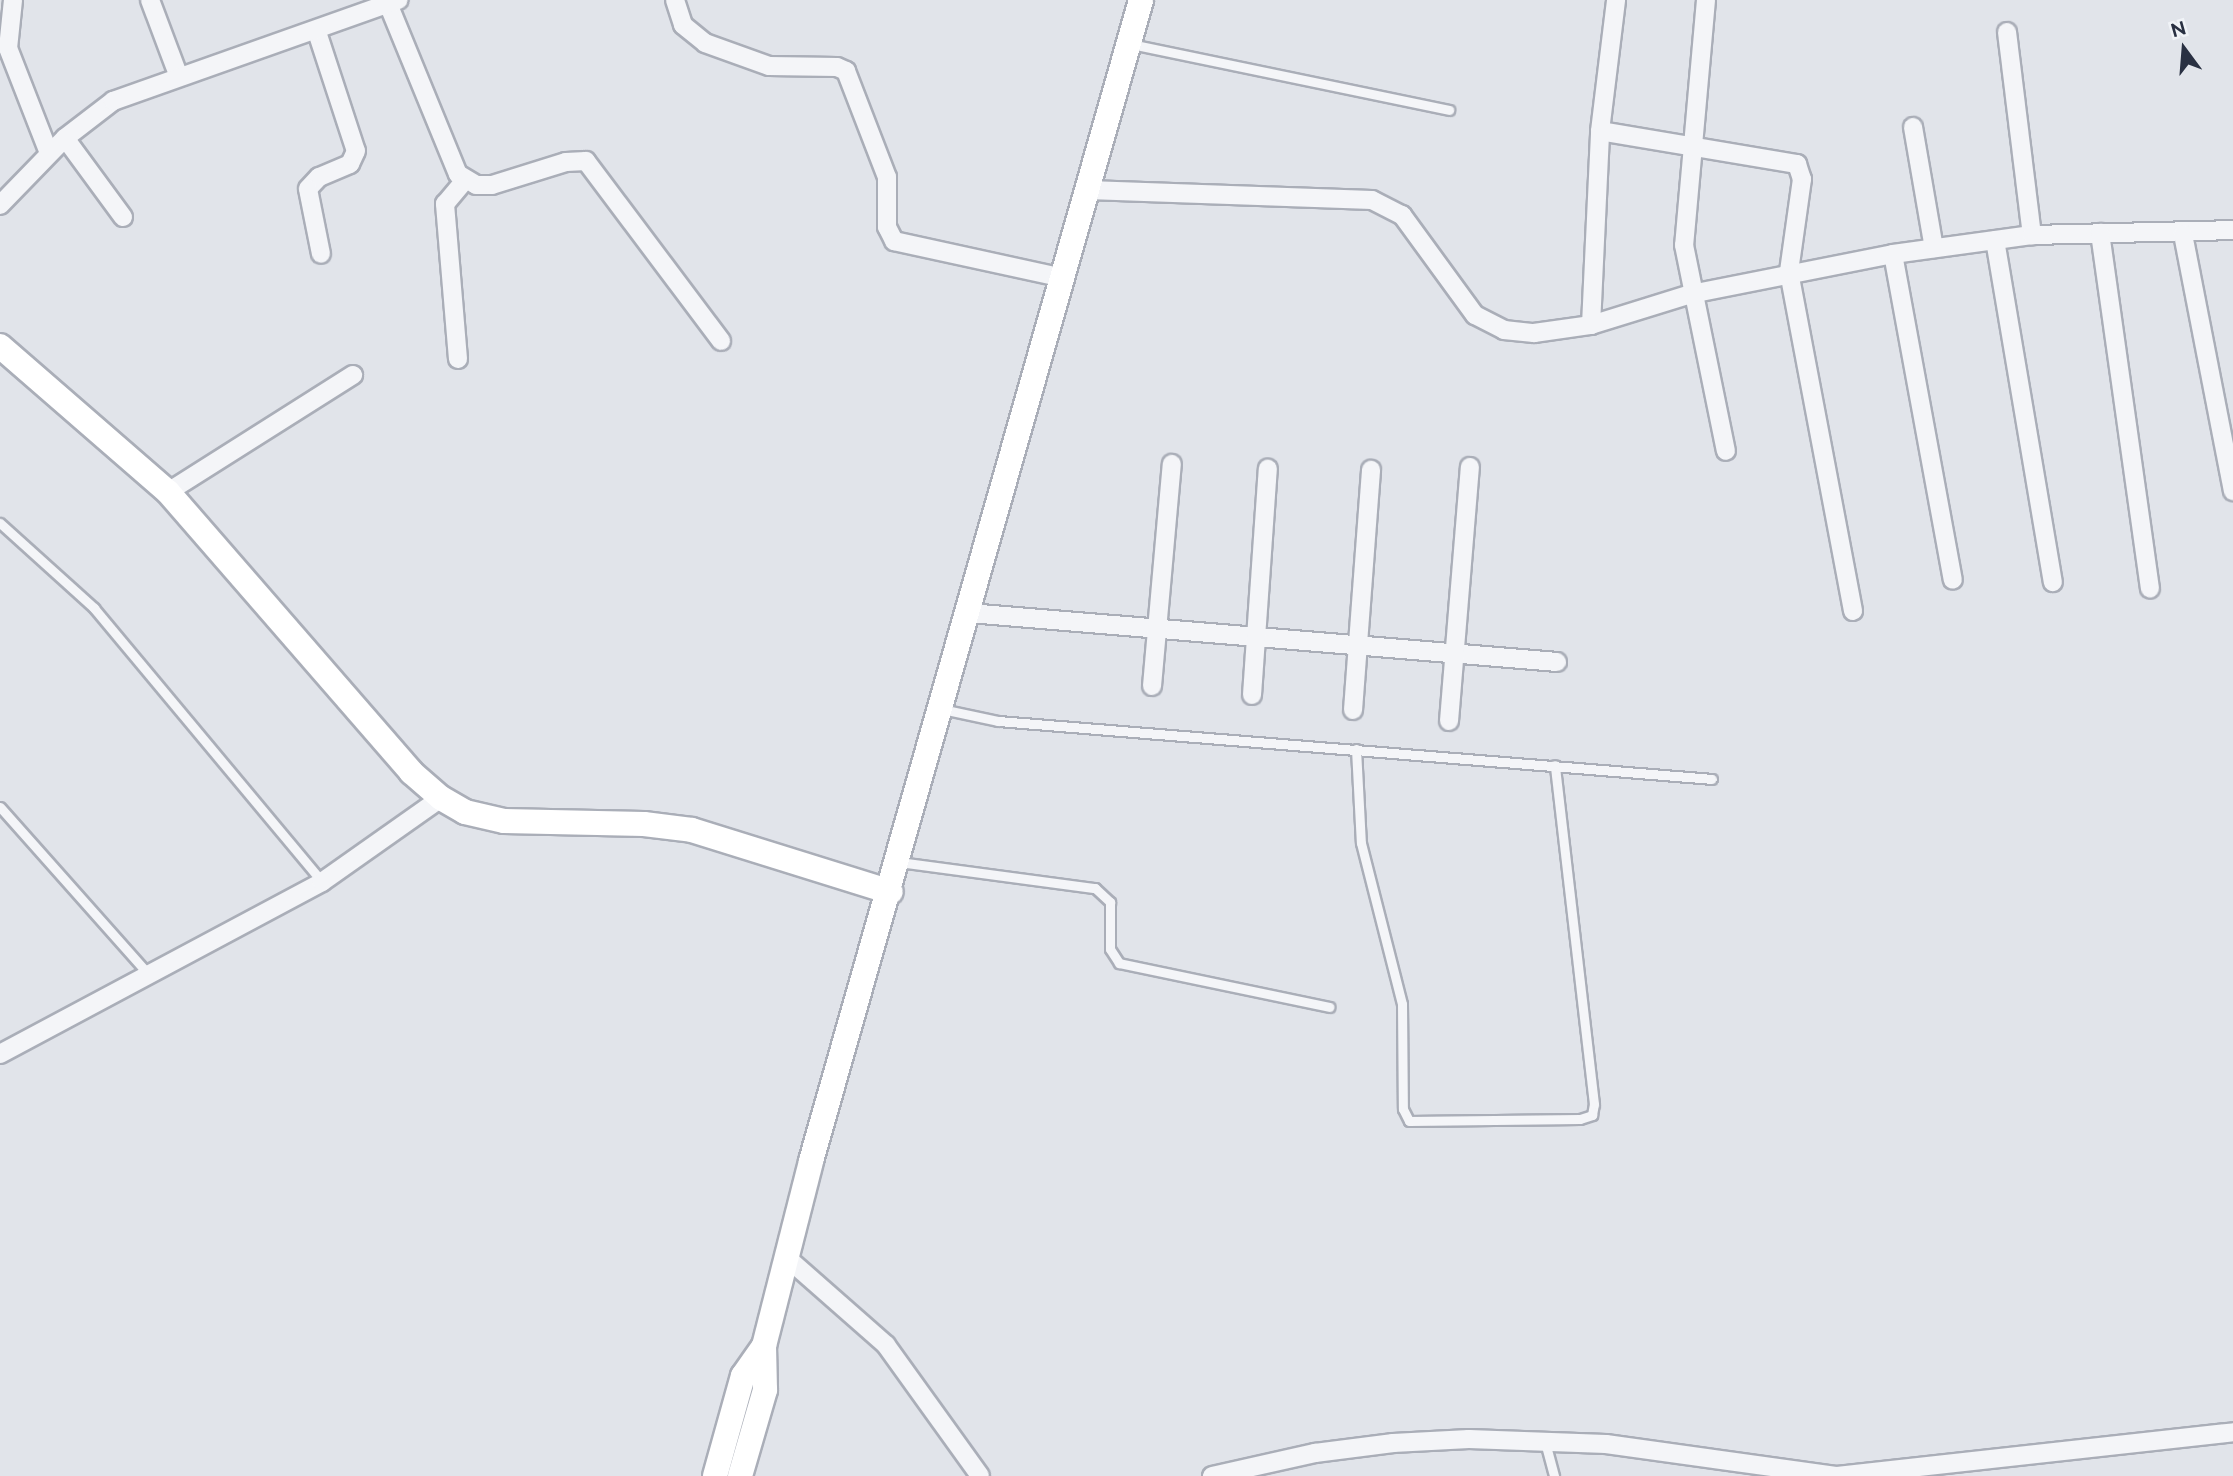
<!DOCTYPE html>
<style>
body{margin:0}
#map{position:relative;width:2233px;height:1476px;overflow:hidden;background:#e1e4ea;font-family:Raleway,sans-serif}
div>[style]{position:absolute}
.roads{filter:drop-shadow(2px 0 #aaaeb8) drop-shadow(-2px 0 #aaaeb8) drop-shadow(0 2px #aaaeb8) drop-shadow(0 -2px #aaaeb8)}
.lane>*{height:9px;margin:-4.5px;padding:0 4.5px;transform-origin:4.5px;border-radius:4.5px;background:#f4f5f8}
.street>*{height:18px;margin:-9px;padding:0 9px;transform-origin:9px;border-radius:9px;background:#f4f5f8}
.secondary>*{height:24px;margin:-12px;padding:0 12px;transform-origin:12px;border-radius:12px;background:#fff}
span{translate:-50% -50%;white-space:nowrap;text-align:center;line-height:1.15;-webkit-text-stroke:5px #f0f3f7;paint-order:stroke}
.north{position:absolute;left:2149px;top:14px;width:70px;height:70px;-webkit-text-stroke:5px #f0f3f7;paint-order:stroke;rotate:344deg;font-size:19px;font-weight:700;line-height:28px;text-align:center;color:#293042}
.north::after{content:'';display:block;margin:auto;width:24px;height:32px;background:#293042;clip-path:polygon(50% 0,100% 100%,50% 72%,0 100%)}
</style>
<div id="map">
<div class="roads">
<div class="lane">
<div style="left:1131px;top:44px;width:325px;rotate:11.7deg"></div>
<div style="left:0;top:523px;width:127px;rotate:42.1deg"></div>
<div style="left:94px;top:608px;width:356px;rotate:50.2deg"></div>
<div style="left:942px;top:709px;width:57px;rotate:12.1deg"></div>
<div style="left:998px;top:721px;width:716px;rotate:4.64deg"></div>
<div style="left:1356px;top:749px;width:94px;rotate:87deg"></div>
<div style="left:1361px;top:843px;width:166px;rotate:75.7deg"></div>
<div style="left:1402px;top:1004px;width:105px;rotate:89.5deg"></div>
<div style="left:1403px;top:1109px;width:13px;rotate:63deg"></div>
<div style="left:1409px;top:1121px;width:171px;rotate:-0.7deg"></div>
<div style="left:1580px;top:1119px;width:13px;rotate:-18deg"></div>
<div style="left:1592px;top:1115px;width:11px;rotate:-80deg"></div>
<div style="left:1594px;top:1104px;width:341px;rotate:-96.6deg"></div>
<div style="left:0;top:807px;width:226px;rotate:48.4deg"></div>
<div style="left:899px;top:862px;width:198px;rotate:7.6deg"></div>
<div style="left:1095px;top:888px;width:21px;rotate:43deg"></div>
<div style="left:1110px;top:902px;width:47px;rotate:90deg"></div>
<div style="left:1110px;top:949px;width:17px;rotate:57deg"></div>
<div style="left:1119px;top:963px;width:215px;rotate:11.8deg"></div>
<div style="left:1545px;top:1442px;width:35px;rotate:75deg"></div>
</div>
<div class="street">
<div style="left:13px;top:0;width:48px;rotate:95.9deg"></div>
<div style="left:8px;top:48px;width:113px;rotate:68.7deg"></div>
<div style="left:150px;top:0;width:82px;rotate:69.4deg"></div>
<div style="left:675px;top:0;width:26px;rotate:72deg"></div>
<div style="left:683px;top:25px;width:28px;rotate:39deg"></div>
<div style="left:705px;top:43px;width:68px;rotate:19.8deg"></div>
<div style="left:769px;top:66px;width:68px;rotate:0.8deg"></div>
<div style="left:837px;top:67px;width:10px;rotate:24deg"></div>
<div style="left:846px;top:71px;width:114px;rotate:68.9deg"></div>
<div style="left:887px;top:177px;width:50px;rotate:90deg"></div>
<div style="left:887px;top:227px;width:16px;rotate:63deg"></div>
<div style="left:894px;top:241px;width:174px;rotate:12.3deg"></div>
<div style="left:1706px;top:0;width:246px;rotate:95.1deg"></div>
<div style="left:1684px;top:245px;width:210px;rotate:78.5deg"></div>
<div style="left:389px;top:6px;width:182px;rotate:67.7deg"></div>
<div style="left:458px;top:174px;width:21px;rotate:31deg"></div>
<div style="left:476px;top:185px;width:16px"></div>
<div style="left:492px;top:185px;width:77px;rotate:-17.3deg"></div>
<div style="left:566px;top:162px;width:20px;rotate:-3deg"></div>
<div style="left:586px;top:161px;width:225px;rotate:53.1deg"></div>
<div style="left:317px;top:32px;width:125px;rotate:71.9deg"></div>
<div style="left:356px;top:151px;width:14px;rotate:115deg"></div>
<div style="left:350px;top:164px;width:34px;rotate:157deg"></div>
<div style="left:319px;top:177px;width:16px;rotate:133deg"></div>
<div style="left:308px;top:189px;width:66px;rotate:78.7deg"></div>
<div style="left:2007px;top:32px;width:205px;rotate:83deg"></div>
<div style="left:1913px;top:127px;width:123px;rotate:80.2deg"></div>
<div style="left:1600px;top:131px;width:200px;rotate:9.5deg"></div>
<div style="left:1797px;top:164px;width:16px;rotate:72deg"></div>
<div style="left:1802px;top:179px;width:94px;rotate:98deg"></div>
<div style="left:1789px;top:272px;width:345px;rotate:79.3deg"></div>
<div style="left:65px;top:138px;width:98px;rotate:53.7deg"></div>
<div style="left:1088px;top:190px;width:284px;rotate:2deg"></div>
<div style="left:1372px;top:200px;width:34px;rotate:27deg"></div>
<div style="left:1402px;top:215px;width:124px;rotate:53.9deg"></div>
<div style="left:1475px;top:315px;width:33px;rotate:27deg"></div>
<div style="left:1504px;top:330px;width:30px;rotate:6deg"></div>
<div style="left:1534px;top:333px;width:58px;rotate:-8deg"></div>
<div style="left:1591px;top:325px;width:105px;rotate:-17.2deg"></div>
<div style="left:1691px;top:294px;width:206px;rotate:-11.2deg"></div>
<div style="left:1893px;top:254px;width:140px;rotate:-7.8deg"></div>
<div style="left:2032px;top:235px;width:201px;rotate:-1.4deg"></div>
<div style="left:0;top:205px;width:93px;rotate:-45.9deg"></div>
<div style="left:65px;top:138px;width:61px;rotate:-37.6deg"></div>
<div style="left:113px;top:101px;width:303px;rotate:-19.5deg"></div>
<div style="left:2100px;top:233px;width:359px;rotate:82deg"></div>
<div style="left:2183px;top:234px;width:262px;rotate:79deg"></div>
<div style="left:1995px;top:240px;width:347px;rotate:80.4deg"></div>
<div style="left:1893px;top:254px;width:331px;rotate:79.6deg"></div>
<div style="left:1591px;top:325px;width:194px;rotate:-87.3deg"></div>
<div style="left:1600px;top:131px;width:132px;rotate:-83deg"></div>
<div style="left:458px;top:359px;width:156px;rotate:-94.8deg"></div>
<div style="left:445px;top:204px;width:31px;rotate:-50deg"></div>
<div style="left:168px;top:492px;width:219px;rotate:-32.3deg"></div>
<div style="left:969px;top:613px;width:590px;rotate:4.76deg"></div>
<div style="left:1152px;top:686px;width:223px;rotate:-84.9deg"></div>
<div style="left:1252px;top:695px;width:227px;rotate:-86deg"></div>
<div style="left:1353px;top:710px;width:241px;rotate:-85.7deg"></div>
<div style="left:1449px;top:721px;width:255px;rotate:-85.3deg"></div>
<div style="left:0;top:1054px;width:365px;rotate:-28.1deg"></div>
<div style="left:322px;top:882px;width:146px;rotate:-35.2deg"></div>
<div style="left:786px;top:1257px;width:133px;rotate:41.3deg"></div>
<div style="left:886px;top:1345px;width:161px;rotate:54.3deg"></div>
<div style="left:1212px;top:1476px;width:106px;rotate:-12.6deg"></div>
<div style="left:1315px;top:1453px;width:79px;rotate:-7.3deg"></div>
<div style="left:1393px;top:1443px;width:76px;rotate:-3deg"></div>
<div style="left:1469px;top:1439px;width:137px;rotate:2.1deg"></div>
<div style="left:1606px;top:1444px;width:232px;rotate:7.9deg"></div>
<div style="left:1837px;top:1476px;width:398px;rotate:-6.3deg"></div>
</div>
<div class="secondary">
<div style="left:0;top:346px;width:223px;rotate:41deg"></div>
<div style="left:168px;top:492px;width:371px;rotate:49deg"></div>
<div style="left:411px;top:772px;width:40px;rotate:41deg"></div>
<div style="left:441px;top:798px;width:28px;rotate:30deg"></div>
<div style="left:465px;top:812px;width:40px;rotate:13deg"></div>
<div style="left:504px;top:821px;width:140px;rotate:1.2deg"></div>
<div style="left:644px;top:824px;width:48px;rotate:7.1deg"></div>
<div style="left:692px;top:830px;width:208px;rotate:17.3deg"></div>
<div style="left:715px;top:1476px;width:104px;rotate:-74.4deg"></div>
<div style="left:743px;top:1376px;width:37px;rotate:-55deg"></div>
<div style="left:740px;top:1476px;width:90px;rotate:-73.8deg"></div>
<div style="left:765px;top:1390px;width:44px;rotate:-91.3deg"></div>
<div style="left:764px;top:1346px;width:191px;rotate:-75.7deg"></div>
<div style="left:811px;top:1161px;width:1207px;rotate:-74.13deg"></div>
</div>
</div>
<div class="north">N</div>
</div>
